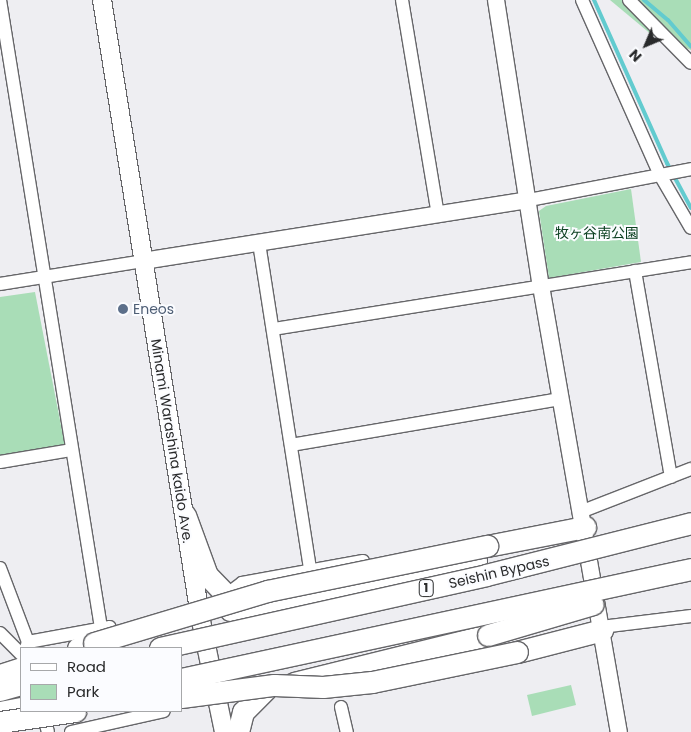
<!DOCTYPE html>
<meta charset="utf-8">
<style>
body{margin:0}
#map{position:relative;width:691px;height:732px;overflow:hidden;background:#eeeef2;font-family:Poppins,"Noto Sans JP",sans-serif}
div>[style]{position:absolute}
.green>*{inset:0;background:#a9ddb7}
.stream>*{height:4px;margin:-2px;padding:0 2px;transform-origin:2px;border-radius:2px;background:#62cbcf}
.roads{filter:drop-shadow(1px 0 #666669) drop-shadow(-1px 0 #666669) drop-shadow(0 1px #666669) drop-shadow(0 -1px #666669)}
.minor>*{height:12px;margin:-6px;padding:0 6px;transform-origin:6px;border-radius:6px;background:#fff}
.tertiary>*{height:16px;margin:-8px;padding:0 8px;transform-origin:8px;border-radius:8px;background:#fff}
.secondary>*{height:18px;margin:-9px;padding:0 9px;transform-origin:9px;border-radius:9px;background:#fff}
.trunk>*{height:21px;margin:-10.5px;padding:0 10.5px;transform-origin:10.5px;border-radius:10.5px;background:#fff}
.bridges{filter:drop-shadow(1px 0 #666669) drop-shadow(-1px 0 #666669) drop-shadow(0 1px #666669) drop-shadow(0 -1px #666669)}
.trunk-bridge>*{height:21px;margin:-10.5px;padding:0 10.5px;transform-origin:10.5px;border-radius:10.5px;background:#fff}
.dots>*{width:14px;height:14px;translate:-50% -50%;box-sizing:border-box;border:2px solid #fbfcff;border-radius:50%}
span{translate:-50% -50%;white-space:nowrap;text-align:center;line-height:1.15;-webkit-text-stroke:4px #fbfcff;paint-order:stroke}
.shield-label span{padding:1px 4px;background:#fbfcff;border:1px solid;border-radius:4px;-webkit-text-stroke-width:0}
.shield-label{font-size:12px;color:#292a2b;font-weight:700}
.park-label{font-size:14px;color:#0d4122}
.service-label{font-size:14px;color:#4e5e75}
.left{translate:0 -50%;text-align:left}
.street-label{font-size:14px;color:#292a2b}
.legend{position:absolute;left:20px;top:647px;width:162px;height:65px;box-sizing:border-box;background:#fbfcff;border:1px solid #a7a8aa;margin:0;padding:6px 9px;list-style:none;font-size:15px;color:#292a2b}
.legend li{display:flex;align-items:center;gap:10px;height:25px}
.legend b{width:25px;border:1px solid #a7a8aa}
.north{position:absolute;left:621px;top:20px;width:50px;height:50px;-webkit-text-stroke:4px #fbfcff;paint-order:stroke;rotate:225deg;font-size:14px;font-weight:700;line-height:20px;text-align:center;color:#292a2b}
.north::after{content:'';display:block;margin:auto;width:18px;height:22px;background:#292a2b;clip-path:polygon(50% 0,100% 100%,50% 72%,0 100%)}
</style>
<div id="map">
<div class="green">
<div style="clip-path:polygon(610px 0,691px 0,691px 50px,652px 35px)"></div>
<div style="clip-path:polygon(631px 189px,641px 262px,549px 278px,539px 211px,546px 206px)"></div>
<div style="clip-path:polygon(35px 292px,65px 446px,0 456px,0 297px)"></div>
<div style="clip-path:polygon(571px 685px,576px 705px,532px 716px,527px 695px)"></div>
</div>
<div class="stream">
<div style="left:594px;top:0;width:179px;rotate:65.9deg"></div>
<div style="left:667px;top:163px;width:51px;rotate:61.9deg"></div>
<div style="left:644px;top:0;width:31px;rotate:40deg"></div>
<div style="left:668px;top:20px;width:35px;rotate:49deg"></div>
</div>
<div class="roads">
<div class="minor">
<div style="left:0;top:0;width:636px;rotate:80.86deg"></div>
<div style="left:402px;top:0;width:218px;rotate:80.5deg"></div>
<div style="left:582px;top:0;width:192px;rotate:66deg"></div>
<div style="left:660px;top:175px;width:61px;rotate:59.7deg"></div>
<div style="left:629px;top:0;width:88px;rotate:45.5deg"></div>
<div style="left:529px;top:200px;width:165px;rotate:-10.8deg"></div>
<div style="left:259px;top:243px;width:331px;rotate:81.1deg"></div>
<div style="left:635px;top:271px;width:209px;rotate:80.1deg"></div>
<div style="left:0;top:284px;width:145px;rotate:-9.1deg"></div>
<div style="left:274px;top:329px;width:422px;rotate:-9.1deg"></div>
<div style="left:291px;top:445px;width:273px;rotate:-9.7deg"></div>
<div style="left:0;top:462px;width:73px;rotate:-9.5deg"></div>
<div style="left:583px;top:511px;width:116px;rotate:-21.3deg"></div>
<div style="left:0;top:568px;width:79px;rotate:69.3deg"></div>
<div style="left:28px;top:642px;width:6px;rotate:108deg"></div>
<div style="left:226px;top:595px;width:20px;rotate:-37deg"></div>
<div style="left:242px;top:583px;width:123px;rotate:-10.3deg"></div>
<div style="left:601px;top:627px;width:91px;rotate:-7deg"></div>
<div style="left:0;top:633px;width:30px;rotate:45deg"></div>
<div style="left:28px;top:642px;width:83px;rotate:-10.4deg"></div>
<div style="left:341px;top:707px;width:26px;rotate:77deg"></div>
<div style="left:45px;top:721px;width:11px;rotate:75deg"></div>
<div style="left:71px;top:732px;width:95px;rotate:-12.7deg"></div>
</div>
<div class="tertiary">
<div style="left:496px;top:0;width:290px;rotate:81.1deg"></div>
<div style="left:541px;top:286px;width:453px;rotate:80.1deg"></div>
<div style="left:143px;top:261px;width:391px;rotate:-9deg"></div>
</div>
<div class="secondary">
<div style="left:102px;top:0;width:624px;rotate:80.96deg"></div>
<div style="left:200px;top:616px;width:118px;rotate:78.3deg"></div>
</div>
<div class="trunk">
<div style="left:185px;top:515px;width:64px;rotate:69.9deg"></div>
<div style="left:207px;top:575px;width:28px;rotate:46deg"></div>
<div style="left:226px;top:595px;width:26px;rotate:21deg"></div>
<div style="left:487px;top:546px;width:100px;rotate:-11deg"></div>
<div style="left:230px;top:610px;width:251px;rotate:-11.3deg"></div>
<div style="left:78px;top:648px;width:17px;rotate:-17deg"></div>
<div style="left:517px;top:652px;width:88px;rotate:-14.5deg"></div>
<div style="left:0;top:675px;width:22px;rotate:-18deg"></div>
<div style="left:294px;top:683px;width:200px;rotate:-13.9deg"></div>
<div style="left:0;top:690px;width:22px;rotate:-16deg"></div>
<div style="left:0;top:712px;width:21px;rotate:-11deg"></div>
<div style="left:238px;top:732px;width:21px;rotate:-76deg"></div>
<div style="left:243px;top:712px;width:33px;rotate:-45deg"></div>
</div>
</div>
<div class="bridges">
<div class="trunk-bridge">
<div style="left:488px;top:635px;width:109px;rotate:-16.4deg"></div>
<div style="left:94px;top:643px;width:181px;rotate:-16.7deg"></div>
<div style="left:267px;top:591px;width:225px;rotate:-11.6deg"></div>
<div style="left:160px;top:648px;width:334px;rotate:-12.6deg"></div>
<div style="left:486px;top:575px;width:211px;rotate:-14.2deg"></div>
<div style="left:181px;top:679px;width:522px;rotate:-12.17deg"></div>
<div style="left:181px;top:697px;width:94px;rotate:-7.4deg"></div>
<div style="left:274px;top:685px;width:49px;rotate:2.3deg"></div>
<div style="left:323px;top:687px;width:49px;rotate:-5.8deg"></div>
<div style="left:372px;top:682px;width:148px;rotate:-11.7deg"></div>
<div style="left:0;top:722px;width:76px;rotate:-8.3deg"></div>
</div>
</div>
<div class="dots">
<div style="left:123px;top:309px;background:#5c6f8a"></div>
</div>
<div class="shield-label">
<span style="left:426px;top:588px">1</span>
</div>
<div class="park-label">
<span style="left:597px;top:233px">牧ヶ谷南公園</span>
</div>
<div class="service-label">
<span class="left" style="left:133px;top:309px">Eneos</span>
</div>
<div class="street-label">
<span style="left:172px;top:441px;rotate:81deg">Minami Warashina kaido Ave.</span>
<span style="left:499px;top:572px;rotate:-13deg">Seishin Bypass</span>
</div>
<ul class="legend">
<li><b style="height:6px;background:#fff"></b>Road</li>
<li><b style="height:14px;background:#a9ddb7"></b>Park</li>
</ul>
<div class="north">N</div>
</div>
